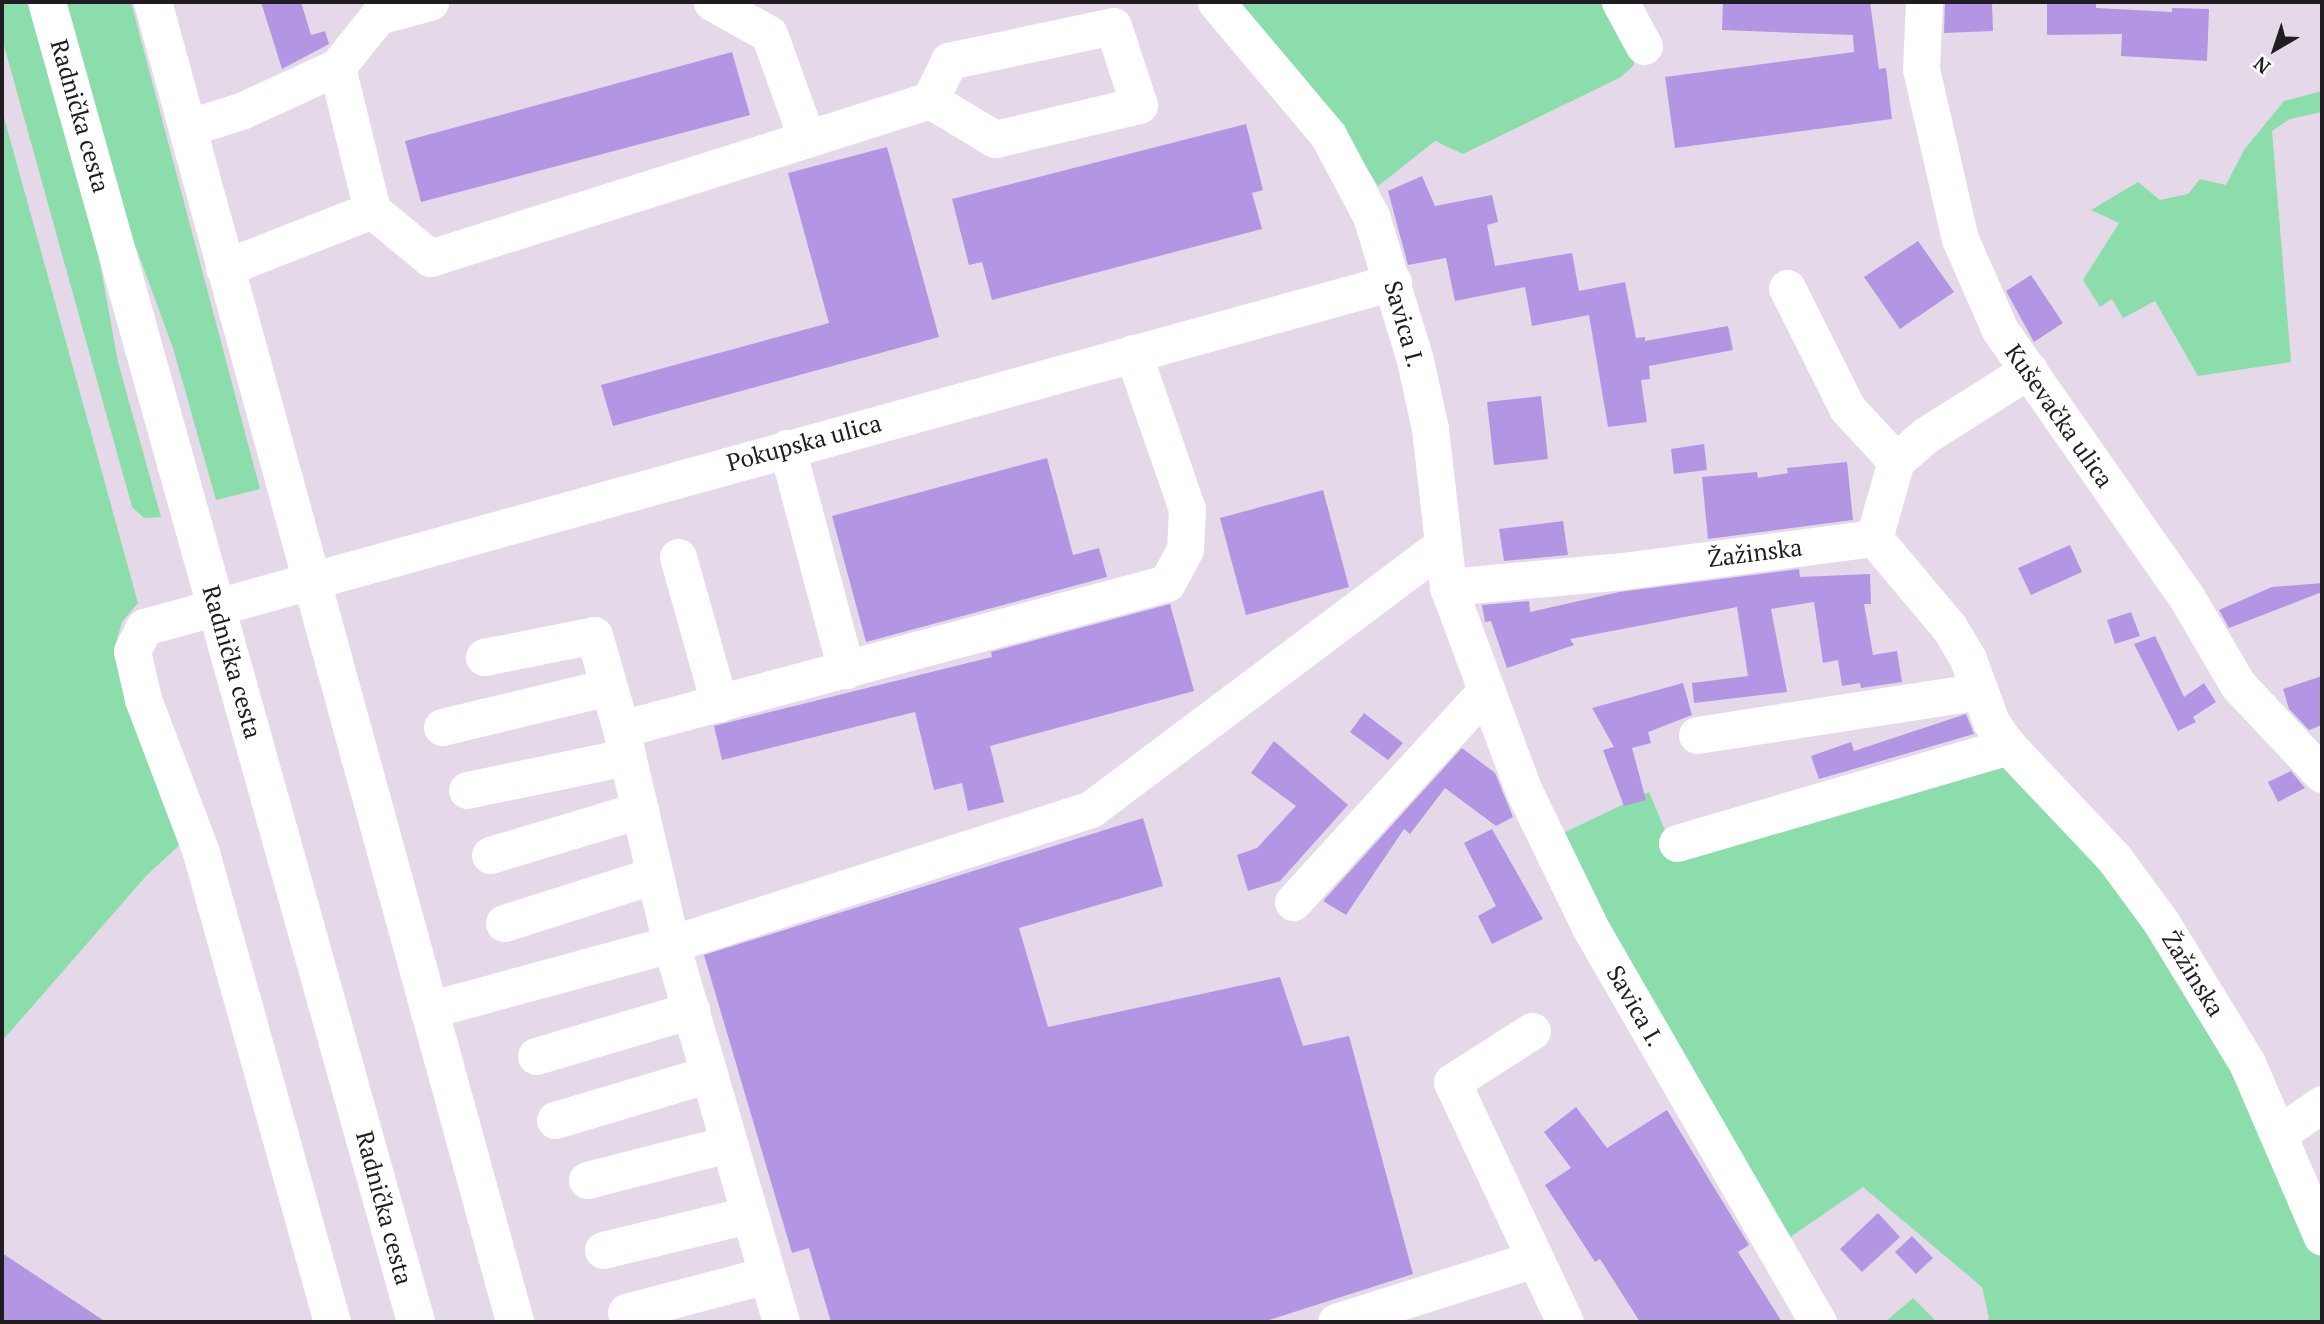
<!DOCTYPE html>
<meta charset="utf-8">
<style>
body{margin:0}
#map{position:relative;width:2324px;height:1324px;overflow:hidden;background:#e5d9e9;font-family:"PT Serif",serif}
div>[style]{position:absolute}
.green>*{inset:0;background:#8bddab}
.building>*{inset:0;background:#b296e4}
.minor>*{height:37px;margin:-18.5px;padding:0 18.5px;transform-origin:18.5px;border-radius:18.5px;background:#fff}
.major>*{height:38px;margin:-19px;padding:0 19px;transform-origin:19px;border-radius:19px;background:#fff}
span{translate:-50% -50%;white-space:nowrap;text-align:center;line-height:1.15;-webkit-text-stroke:7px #fff;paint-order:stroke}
.street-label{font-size:24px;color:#201c22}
.frame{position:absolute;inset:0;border:4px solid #201c22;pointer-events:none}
.north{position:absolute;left:2240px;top:14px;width:70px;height:70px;-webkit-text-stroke:5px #fff;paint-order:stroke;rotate:219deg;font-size:19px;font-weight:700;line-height:28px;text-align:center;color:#201c22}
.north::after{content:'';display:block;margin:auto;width:24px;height:32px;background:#201c22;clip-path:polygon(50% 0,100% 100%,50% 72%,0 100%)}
</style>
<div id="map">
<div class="green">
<div style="clip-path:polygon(2px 2px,34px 2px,94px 230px,118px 362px,161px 517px,144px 518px,132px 507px,2px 38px)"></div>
<div style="clip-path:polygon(65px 2px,131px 2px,260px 489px,216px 500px,173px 348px,124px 215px)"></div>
<div style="clip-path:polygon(1233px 2px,1605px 2px,1633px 47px,1634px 65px,1621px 77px,1463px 154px,1435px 141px,1378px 186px,1345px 133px)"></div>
<div style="clip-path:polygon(2322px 91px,2322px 112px,2290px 119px,2272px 131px,2291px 362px,2198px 376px,2155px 301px,2123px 318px,2112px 299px,2100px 307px,2083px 280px,2119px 223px,2091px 210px,2138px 182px,2160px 200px,2188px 194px,2200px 179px,2226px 185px,2244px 150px,2284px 101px)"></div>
<div style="clip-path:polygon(2px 110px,138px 603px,122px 622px,115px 646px,135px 724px,185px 840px,147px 875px,2px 1041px)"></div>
<div style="clip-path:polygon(1994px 759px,2040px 795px,2115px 877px,2256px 1103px,2322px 1259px,2322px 1322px,1986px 1322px,1989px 1318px,1982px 1287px,1863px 1187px,1789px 1238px,1557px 836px,1649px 792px,1667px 835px)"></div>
<div style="clip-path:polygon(1913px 1298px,1937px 1322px,1885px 1322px)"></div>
</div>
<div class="building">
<div style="clip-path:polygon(261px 2px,301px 2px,311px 35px,325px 31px,329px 44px,282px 69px)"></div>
<div style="clip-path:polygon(1723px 2px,1870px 2px,1879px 69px,1886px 68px,1892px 119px,1675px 148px,1665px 77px,1854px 52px,1853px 35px,1722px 30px)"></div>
<div style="clip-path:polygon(1945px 2px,1992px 2px,1993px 31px,1944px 33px)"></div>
<div style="clip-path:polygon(2047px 2px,2096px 2px,2096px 8px,2172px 12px,2172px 8px,2209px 9px,2207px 61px,2121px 56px,2122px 34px,2047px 35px)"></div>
<div style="clip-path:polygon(732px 52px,750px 115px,421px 202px,405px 141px)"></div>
<div style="clip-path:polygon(1246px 124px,1263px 190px,1252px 193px,1262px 229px,992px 300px,982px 262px,969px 265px,952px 199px)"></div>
<div style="clip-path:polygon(887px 147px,939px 337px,613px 426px,601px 385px,829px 323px,788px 173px)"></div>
<div style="clip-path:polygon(1422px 176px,1435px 206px,1492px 195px,1498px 222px,1487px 225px,1495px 266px,1572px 253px,1579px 291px,1625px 282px,1636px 338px,1645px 337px,1645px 341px,1728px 326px,1733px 350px,1649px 366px,1650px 379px,1641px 380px,1647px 422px,1608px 427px,1589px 315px,1532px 326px,1525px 287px,1455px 301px,1446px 258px,1408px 265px,1388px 191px)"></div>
<div style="clip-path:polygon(1918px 241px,1954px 292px,1900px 329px,1864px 277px)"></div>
<div style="clip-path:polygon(2031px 275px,2063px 323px,2034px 342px,2006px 291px)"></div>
<div style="clip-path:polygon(1541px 396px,1548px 459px,1494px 465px,1487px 402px)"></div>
<div style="clip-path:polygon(1704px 444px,1707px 470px,1674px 474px,1671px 449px)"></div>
<div style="clip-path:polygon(1047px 458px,1073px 555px,1099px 548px,1107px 577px,866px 642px,832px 516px)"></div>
<div style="clip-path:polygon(1847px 462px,1853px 520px,1708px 539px,1702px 477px,1757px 472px,1758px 478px,1788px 473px,1787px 468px)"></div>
<div style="clip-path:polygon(1323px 490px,1349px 587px,1246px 615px,1220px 518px)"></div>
<div style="clip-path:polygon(1563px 521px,1568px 555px,1504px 561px,1499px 529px)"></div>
<div style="clip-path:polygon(2070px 545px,2082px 572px,2031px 595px,2018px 568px)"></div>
<div style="clip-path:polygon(1799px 569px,1800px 577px,1870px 574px,1871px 604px,1864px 604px,1873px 655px,1897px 651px,1902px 682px,1861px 688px,1860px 683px,1842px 686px,1838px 660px,1823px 663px,1814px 602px,1771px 609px,1787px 692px,1694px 703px,1692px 683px,1748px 676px,1737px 607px,1570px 639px,1574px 645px,1507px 668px,1491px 621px,1485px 622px,1482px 605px,1529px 601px,1530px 612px,1619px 592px)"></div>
<div style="clip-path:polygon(2322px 583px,2322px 592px,2229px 628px,2219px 610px,2272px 587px)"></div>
<div style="clip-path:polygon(1170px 604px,1194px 691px,990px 746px,1004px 802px,968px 811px,962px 783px,934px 790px,915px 712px,722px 760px,714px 726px,992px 657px,991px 652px)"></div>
<div style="clip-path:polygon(2131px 612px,2140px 636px,2115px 644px,2107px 620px)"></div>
<div style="clip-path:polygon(2155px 636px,2184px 697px,2204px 683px,2216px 702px,2193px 717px,2196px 722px,2178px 731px,2134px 644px)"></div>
<div style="clip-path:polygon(2322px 676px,2322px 725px,2309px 730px,2289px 709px,2283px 689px)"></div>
<div style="clip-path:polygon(1683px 683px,1692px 715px,1648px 732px,1651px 743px,1632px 748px,1646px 800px,1624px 806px,1603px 750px,1614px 747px,1592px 708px)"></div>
<div style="clip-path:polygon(1364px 713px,1403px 743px,1388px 760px,1350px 732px)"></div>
<div style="clip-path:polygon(1966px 714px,1974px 734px,1819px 779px,1811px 756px,1851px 742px,1854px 751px)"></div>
<div style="clip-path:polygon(1274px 741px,1348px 805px,1280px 881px,1248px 891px,1237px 855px,1257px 848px,1296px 806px,1251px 773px)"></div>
<div style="clip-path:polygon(1462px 748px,1495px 773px,1513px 817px,1496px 826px,1445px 788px,1410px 834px,1404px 829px,1346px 915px,1323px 901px)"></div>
<div style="clip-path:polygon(2291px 771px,2305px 788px,2278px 802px,2268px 782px)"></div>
<div style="clip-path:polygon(1143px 818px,1163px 886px,1019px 928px,1048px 1027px,1280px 977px,1303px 1046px,1349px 1036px,1413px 1274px,1263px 1322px,831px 1322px,809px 1248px,792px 1253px,704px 955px)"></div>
<div style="clip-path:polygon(1492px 829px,1543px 919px,1492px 944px,1478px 916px,1496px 906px,1464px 843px)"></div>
<div style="clip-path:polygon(1576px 1107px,1607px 1148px,1667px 1110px,1749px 1245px,1738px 1252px,1782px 1322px,1640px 1322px,1600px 1259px,1595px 1262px,1545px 1185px,1571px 1168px,1544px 1132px)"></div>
<div style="clip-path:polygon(1878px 1213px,1900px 1237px,1862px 1272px,1840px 1249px)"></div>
<div style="clip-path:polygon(1912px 1236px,1933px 1258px,1916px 1274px,1895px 1252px)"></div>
<div style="clip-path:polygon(2px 1253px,106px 1322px,2px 1322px)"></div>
</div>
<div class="minor">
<div style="left:712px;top:2px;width:65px;rotate:29.3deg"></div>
<div style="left:769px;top:34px;width:112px;rotate:70.1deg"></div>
<div style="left:1216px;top:2px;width:174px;rotate:49.9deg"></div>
<div style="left:1328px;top:135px;width:92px;rotate:62deg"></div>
<div style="left:1371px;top:216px;width:151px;rotate:73deg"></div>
<div style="left:1415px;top:360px;width:71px;rotate:77.7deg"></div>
<div style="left:1430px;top:429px;width:159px;rotate:83.5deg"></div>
<div style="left:1448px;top:587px;width:218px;rotate:69.6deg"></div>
<div style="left:1524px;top:791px;width:153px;rotate:64.1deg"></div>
<div style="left:1591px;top:929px;width:454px;rotate:60deg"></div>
<div style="left:1620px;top:2px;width:50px;rotate:61.4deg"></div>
<div style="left:1924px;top:2px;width:67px;rotate:92.6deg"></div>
<div style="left:1921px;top:69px;width:174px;rotate:77.1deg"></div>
<div style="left:1960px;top:239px;width:99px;rotate:66.3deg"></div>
<div style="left:2000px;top:330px;width:327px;rotate:55.1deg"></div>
<div style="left:2187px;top:598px;width:101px;rotate:59.6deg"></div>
<div style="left:2238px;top:685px;width:122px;rotate:46.7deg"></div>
<div style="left:187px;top:128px;width:57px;rotate:-17.5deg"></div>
<div style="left:241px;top:111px;width:106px;rotate:-24.6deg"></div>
<div style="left:372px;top:210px;width:147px;rotate:-103.8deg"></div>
<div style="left:337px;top:67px;width:65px;rotate:-51.2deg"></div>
<div style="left:378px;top:16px;width:54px;rotate:-15.1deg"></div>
<div style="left:224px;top:268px;width:159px;rotate:-21.4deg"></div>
<div style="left:372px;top:210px;width:75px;rotate:39.6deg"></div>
<div style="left:430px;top:258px;width:524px;rotate:-17.54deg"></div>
<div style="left:930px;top:100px;width:76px;rotate:31deg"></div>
<div style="left:995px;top:139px;width:148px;rotate:-13.3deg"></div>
<div style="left:1139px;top:105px;width:83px;rotate:-108.2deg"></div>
<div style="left:1113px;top:26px;width:168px;rotate:168deg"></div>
<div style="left:949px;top:61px;width:43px;rotate:116deg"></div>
<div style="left:1787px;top:288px;width:134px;rotate:63.4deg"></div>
<div style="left:1847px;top:408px;width:72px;rotate:47.2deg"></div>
<div style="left:787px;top:448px;width:230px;rotate:75.1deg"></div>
<div style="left:1874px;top:538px;width:116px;rotate:49.9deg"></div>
<div style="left:1949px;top:627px;width:37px;rotate:59deg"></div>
<div style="left:1968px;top:659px;width:67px;rotate:69.9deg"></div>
<div style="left:1991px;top:722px;width:29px;rotate:55deg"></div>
<div style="left:2008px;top:746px;width:154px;rotate:46.6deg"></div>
<div style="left:2114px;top:858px;width:79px;rotate:53.7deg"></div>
<div style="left:2161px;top:922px;width:165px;rotate:58.6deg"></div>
<div style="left:2247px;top:1063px;width:189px;rotate:66.7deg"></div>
<div style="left:1874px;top:538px;width:80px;rotate:-74.1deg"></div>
<div style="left:1896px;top:461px;width:40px;rotate:-41deg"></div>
<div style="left:1926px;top:435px;width:122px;rotate:-32.3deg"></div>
<div style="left:678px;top:557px;width:152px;rotate:74.3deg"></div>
<div style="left:1448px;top:587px;width:176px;rotate:-5.2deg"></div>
<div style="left:1623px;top:571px;width:253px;rotate:-7.5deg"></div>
<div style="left:484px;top:657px;width:112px;rotate:-11.3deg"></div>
<div style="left:594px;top:635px;width:98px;rotate:74deg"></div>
<div style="left:442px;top:727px;width:171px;rotate:-13.5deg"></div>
<div style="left:1697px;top:735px;width:286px;rotate:-8.8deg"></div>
<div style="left:467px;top:790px;width:163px;rotate:-11.7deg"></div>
<div style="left:1677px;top:843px;width:345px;rotate:-16.3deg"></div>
<div style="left:490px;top:855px;width:157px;rotate:-16.7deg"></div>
<div style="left:1293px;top:902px;width:286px;rotate:-47.6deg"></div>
<div style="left:504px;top:923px;width:158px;rotate:-17.6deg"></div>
<div style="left:428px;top:1010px;width:252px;rotate:-15.2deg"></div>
<div style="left:671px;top:944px;width:441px;rotate:-17.8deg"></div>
<div style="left:1091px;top:809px;width:439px;rotate:-36.9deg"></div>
<div style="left:1532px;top:1031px;width:95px;rotate:147.5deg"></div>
<div style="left:1452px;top:1082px;width:265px;rotate:64.8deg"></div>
<div style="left:536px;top:1056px;width:162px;rotate:-16.5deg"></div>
<div style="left:555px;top:1120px;width:161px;rotate:-16.6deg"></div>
<div style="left:2280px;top:1133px;width:51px;rotate:-34.6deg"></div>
<div style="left:587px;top:1180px;width:146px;rotate:-14.3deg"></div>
<div style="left:603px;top:1250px;width:149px;rotate:-13.6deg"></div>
<div style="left:626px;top:1312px;width:146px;rotate:-14.7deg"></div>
<div style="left:332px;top:1322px;width:488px;rotate:-105.6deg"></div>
<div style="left:201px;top:852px;width:164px;rotate:-110.8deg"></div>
<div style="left:143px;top:699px;width:49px;rotate:-102.9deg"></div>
<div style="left:132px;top:651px;width:27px;rotate:-63deg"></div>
<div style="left:144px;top:627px;width:1296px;rotate:-15.44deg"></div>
<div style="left:781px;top:1322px;width:394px;rotate:-106.2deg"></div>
<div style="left:671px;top:944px;width:221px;rotate:-103.1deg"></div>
<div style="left:621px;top:729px;width:565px;rotate:-14.97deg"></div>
<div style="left:1167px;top:583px;width:38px;rotate:-62deg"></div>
<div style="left:1185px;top:549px;width:40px;rotate:-87.1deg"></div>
<div style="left:1187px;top:509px;width:165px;rotate:-109.1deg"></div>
<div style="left:1336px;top:1322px;width:209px;rotate:-17.6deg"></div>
</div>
<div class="major">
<div style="left:47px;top:2px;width:1371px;rotate:74.38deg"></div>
<div style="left:153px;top:2px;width:1369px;rotate:74.66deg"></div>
</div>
<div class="street-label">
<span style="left:80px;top:116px;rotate:74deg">Radnička cesta</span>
<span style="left:1404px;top:324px;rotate:74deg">Savica I.</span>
<span style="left:2059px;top:416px;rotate:55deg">Kuševačka ulica</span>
<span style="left:804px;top:443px;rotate:-15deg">Pokupska ulica</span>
<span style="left:1755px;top:553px;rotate:-7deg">Žažinska</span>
<span style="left:232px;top:662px;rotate:74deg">Radnička cesta</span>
<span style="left:2193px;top:974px;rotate:58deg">Žažinska</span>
<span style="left:1635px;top:1006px;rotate:60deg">Savica I.</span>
<span style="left:384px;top:1208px;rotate:75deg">Radnička cesta</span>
</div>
<div class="frame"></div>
<div class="north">N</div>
</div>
